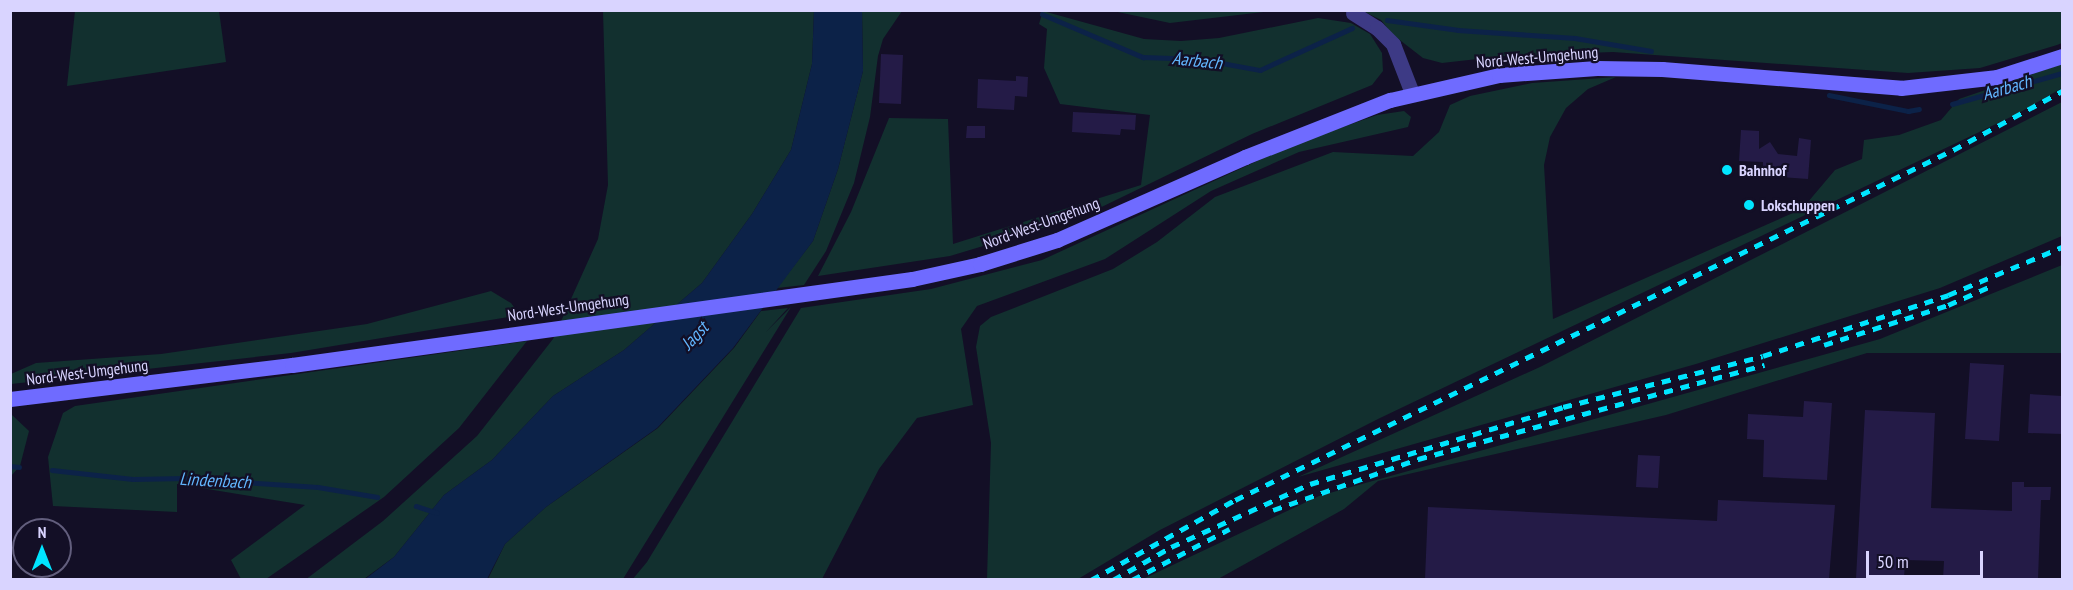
<!DOCTYPE html>
<style>
body{margin:0}
#map{position:relative;width:2073px;height:590px;overflow:hidden;background:#130f26;font-family:"PT Sans Narrow",sans-serif}
div>[style]{position:absolute}
.green>*{inset:0;background:#12302f}
.water>*{inset:0;background:#0c2248}
.stream>*{height:4.5px;margin:-2.25px;padding:0 2.25px;transform-origin:2.25px;border-radius:2.25px;background:#0c2248}
.building>*{inset:0;background:#241b47}
.street>*{height:15px;margin:-7.5px;padding:0 7.5px;transform-origin:7.5px;border-radius:7.5px;background:#3d3a85}
.secondary>*{height:15px;margin:-7.5px;padding:0 7.5px;transform-origin:7.5px;border-radius:7.5px;background:#6f6bff}
.rail>*{height:4.5px;margin-top:-2.25px;transform-origin:0;background:repeating-linear-gradient(90deg,#00e5ff 0 9px,transparent 0 17px)}
.dots>*{width:16px;height:16px;translate:-50% -50%;box-sizing:border-box;border:3px solid #130f26;border-radius:50%}
span{translate:-50% -50%;white-space:nowrap;text-align:center;line-height:1.15;-webkit-text-stroke:4.5px #130f26;paint-order:stroke}
.street-label{font-size:16px;color:#d9d4ff}
.poi-label{font-size:16px;color:#d9d4ff;font-weight:700}
.left{translate:0 -50%;text-align:left}
.water-label{font-size:18px;color:#62b6ff;font-style:italic}
.frame{position:absolute;inset:0;border:12px solid #d9d4ff;pointer-events:none}
.north{position:absolute;left:12px;top:518px;width:60px;height:60px;box-sizing:border-box;background:#130f26;border:2px solid #625e7d;border-radius:50%;rotate:0deg;font-size:16px;font-weight:700;line-height:24px;text-align:center;color:#d9d4ff}
.north::after{content:'';display:block;margin:auto;width:21px;height:27px;background:#00e5ff;clip-path:polygon(50% 0,100% 100%,50% 72%,0 100%)}
.scale{position:absolute;left:1866px;top:551px;width:117px;height:27px;box-sizing:border-box;border:3px solid #d9d4ff;border-top:0;padding-left:8px;font-size:18px;line-height:21px;white-space:nowrap;color:#d9d4ff;-webkit-text-stroke:4px #130f26;paint-order:stroke}
</style>
<div id="map">
<div class="green">
<div style="clip-path:polygon(2062px 10px,2062px 43px,2057px 45px,1980px 68px,1908px 73px,1613px 52px,1504px 56px,1442px 63px,1423px 58px,1392px 34px,1381px 20px,1363px 11px)"></div>
<div style="clip-path:polygon(75px 11px,219px 11px,226px 62px,67px 86px)"></div>
<div style="clip-path:polygon(603px 11px,814px 11px,812px 64px,791px 150px,752px 214px,702px 283px,624px 350px,553px 396px,492px 460px,444px 495px,394px 557px,364px 579px,305px 580px,383px 521px,477px 436px,553px 339px,598px 239px,608px 185px)"></div>
<div style="clip-path:polygon(862px 11px,902px 11px,883px 39px,878px 56px,870px 117px,854px 183px,826px 251px,804px 285px,777px 288px,813px 241px,838px 169px,863px 71px)"></div>
<div style="clip-path:polygon(1043px 11px,1144px 39px,1181px 41px,1219px 38px,1318px 18px,1351px 23px,1370px 34px,1382px 53px,1383px 71px,1372px 85px,1252px 134px,1083px 216px,950px 256px,818px 276px,851px 212px,889px 118px,948px 119px,953px 244px,1141px 185px,1150px 115px,1060px 104px,1044px 68px,1047px 29px,1039px 24px)"></div>
<div style="clip-path:polygon(1113px 11px,1273px 11px,1170px 23px)"></div>
<div style="clip-path:polygon(2062px 64px,2062px 88px,2017px 114px,1378px 419px,1160px 530px,1078px 579px,987px 579px,991px 443px,976px 347px,980px 326px,991px 317px,1113px 269px,1157px 242px,1215px 197px,1333px 152px,1413px 156px,1439px 132px,1450px 105px,1470px 96px,1532px 83px,1616px 77px,1588px 89px,1566px 108px,1550px 137px,1544px 165px,1553px 319px,1802px 209px,1835px 170px,1862px 159px,1864px 140px,1899px 135px,1941px 120px,1959px 99px)"></div>
<div style="clip-path:polygon(2062px 102px,2062px 236px,1940px 288px,1696px 364px,1298px 477px,1540px 367px)"></div>
<div style="clip-path:polygon(1404px 111px,1411px 117px,1408px 127px,1299px 152px,1211px 191px,1105px 259px,977px 306px,961px 329px,973px 405px,917px 418px,879px 469px,822px 579px,632px 580px,647px 562px,801px 308px,931px 289px,1042px 260px,1292px 145px,1377px 115px)"></div>
<div style="clip-path:polygon(2062px 265px,2062px 353px,1867px 353px,1666px 415px,1378px 481px,1344px 509px,1218px 579px,1143px 579px,1319px 496px,1880px 339px)"></div>
<div style="clip-path:polygon(491px 291px,511px 303px,520px 315px,291px 353px,11px 384px,11px 374px,36px 363px,161px 354px,367px 324px)"></div>
<div style="clip-path:polygon(791px 307px,623px 579px,488px 579px,505px 544px,546px 507px,658px 428px,734px 348px,761px 311px,788px 308px,766px 332px)"></div>
<div style="clip-path:polygon(527px 341px,459px 428px,384px 497px,266px 579px,241px 579px,231px 560px,305px 505px,177px 484px,177px 512px,53px 506px,48px 457px,63px 413px,75px 406px)"></div>
<div style="clip-path:polygon(11px 414px,29px 431px,20px 466px,11px 476px)"></div>
</div>
<div class="water">
<div style="clip-path:polygon(814px 11px,862px 11px,863px 71px,838px 169px,813px 241px,733px 348px,657px 428px,546px 507px,505px 544px,487px 579px,364px 580px,394px 557px,444px 495px,492px 460px,553px 396px,624px 350px,702px 283px,752px 214px,791px 150px,812px 64px)"></div>
</div>
<div class="stream">
<div style="left:1042px;top:14px;width:110px;rotate:23.1deg"></div>
<div style="left:1143px;top:57px;width:57px;rotate:2deg"></div>
<div style="left:1200px;top:59px;width:61px;rotate:10.4deg"></div>
<div style="left:1260px;top:70px;width:101px;rotate:-24.5deg"></div>
<div style="left:1387px;top:20px;width:72px;rotate:8deg"></div>
<div style="left:1458px;top:30px;width:117px;rotate:3.9deg"></div>
<div style="left:1575px;top:38px;width:77px;rotate:9.7deg"></div>
<div style="left:1829px;top:95px;width:81px;rotate:11.4deg"></div>
<div style="left:1908px;top:111px;width:11px;rotate:-10deg"></div>
<div style="left:1952px;top:104px;width:114px;rotate:-15.7deg"></div>
<div style="left:10px;top:466px;width:9px;rotate:6deg"></div>
<div style="left:52px;top:470px;width:81px;rotate:6.3deg"></div>
<div style="left:133px;top:479px;width:52px;rotate:-1.1deg"></div>
<div style="left:185px;top:478px;width:133px;rotate:3.9deg"></div>
<div style="left:318px;top:487px;width:60px;rotate:9.6deg"></div>
<div style="left:416px;top:506px;width:22px;rotate:18deg"></div>
</div>
<div class="building">
<div style="clip-path:polygon(881px 54px,903px 55px,901px 104px,879px 103px)"></div>
<div style="clip-path:polygon(1016px 76px,1028px 77px,1027px 97px,1015px 96px,1014px 110px,977px 108px,978px 79px,1016px 81px)"></div>
<div style="clip-path:polygon(1073px 112px,1136px 115px,1135px 130px,1121px 129px,1120px 135px,1072px 132px)"></div>
<div style="clip-path:polygon(967px 126px,985px 126px,985px 138px,966px 138px)"></div>
<div style="clip-path:polygon(1741px 130px,1759px 131px,1759px 149px,1770px 142px,1778px 154px,1797px 156px,1799px 138px,1811px 140px,1808px 179px,1781px 177px,1781px 171px,1763px 175px,1763px 162px,1739px 161px)"></div>
<div style="clip-path:polygon(1970px 363px,2004px 365px,1999px 441px,1965px 439px)"></div>
<div style="clip-path:polygon(2030px 394px,2062px 396px,2062px 434px,2028px 433px)"></div>
<div style="clip-path:polygon(1804px 401px,1832px 403px,1827px 480px,1763px 477px,1764px 440px,1747px 439px,1748px 414px,1803px 417px)"></div>
<div style="clip-path:polygon(1865px 410px,1935px 413px,1931px 508px,2012px 511px,2012px 482px,2024px 482px,2024px 487px,2051px 487px,2050px 500px,2041px 500px,2038px 579px,1943px 579px,1944px 561px,1905px 560px,1904px 579px,1856px 579px)"></div>
<div style="clip-path:polygon(1638px 455px,1660px 456px,1658px 488px,1636px 487px)"></div>
<div style="clip-path:polygon(1718px 500px,1835px 505px,1829px 579px,1425px 579px,1428px 507px,1717px 521px)"></div>
</div>
<div class="street">
<div style="left:1353px;top:13px;width:28px;rotate:32deg"></div>
<div style="left:1377px;top:28px;width:23px;rotate:45deg"></div>
<div style="left:1393px;top:44px;width:53px;rotate:68.8deg"></div>
</div>
<div class="secondary">
<div style="left:10px;top:399px;width:284px;rotate:-6.9deg"></div>
<div style="left:292px;top:365px;width:626px;rotate:-7.9deg"></div>
<div style="left:912px;top:279px;width:70px;rotate:-12.4deg"></div>
<div style="left:980px;top:264px;width:81px;rotate:-17.3deg"></div>
<div style="left:1057px;top:240px;width:206px;rotate:-23.8deg"></div>
<div style="left:1245px;top:157px;width:156px;rotate:-21.5deg"></div>
<div style="left:1390px;top:100px;width:112px;rotate:-12.9deg"></div>
<div style="left:1499px;top:75px;width:98px;rotate:-4.1deg"></div>
<div style="left:1597px;top:68px;width:65px;rotate:0.9deg"></div>
<div style="left:1662px;top:69px;width:240px;rotate:4.5deg"></div>
<div style="left:1901px;top:88px;width:97px;rotate:-6.5deg"></div>
<div style="left:1997px;top:77px;width:68px;rotate:-17.9deg"></div>
</div>
<div class="rail">
<div style="left:1824px;top:345px;width:130px;rotate:-17.9deg"></div>
<div style="left:1948px;top:305px;width:47px;rotate:-23.8deg"></div>
<div style="left:1273px;top:510px;width:154px;rotate:-19.4deg"></div>
<div style="left:1418px;top:459px;width:359px;rotate:-15.2deg"></div>
<div style="left:1091px;top:580px;width:165px;rotate:-29.1deg"></div>
<div style="left:1235px;top:500px;width:799px;rotate:-25.99deg"></div>
<div style="left:1953px;top:150px;width:124px;rotate:-28.4deg"></div>
<div style="left:1113px;top:580px;width:67px;rotate:-29.6deg"></div>
<div style="left:1171px;top:547px;width:153px;rotate:-24.4deg"></div>
<div style="left:1310px;top:484px;width:264px;rotate:-16.9deg"></div>
<div style="left:1563px;top:407px;width:206px;rotate:-14.3deg"></div>
<div style="left:1763px;top:356px;width:195px;rotate:-18.2deg"></div>
<div style="left:1948px;top:295px;width:124px;rotate:-22.8deg"></div>
<div style="left:1132px;top:580px;width:110px;rotate:-27.7deg"></div>
</div>
<div class="dots">
<div style="left:1727px;top:170px;background:#00e5ff"></div>
<div style="left:1749px;top:205px;background:#00e5ff"></div>
</div>
<div class="street-label">
<span style="left:1537px;top:57px;rotate:-5deg">Nord-West-Umgehung</span>
<span style="left:1041px;top:223px;rotate:-20deg">Nord-West-Umgehung</span>
<span style="left:568px;top:307px;rotate:-8deg">Nord-West-Umgehung</span>
<span style="left:87px;top:372px;rotate:-7deg">Nord-West-Umgehung</span>
</div>
<div class="poi-label">
<span class="left" style="left:1739px;top:170px">Bahnhof</span>
<span class="left" style="left:1761px;top:205px">Lokschuppen</span>
</div>
<div class="water-label">
<span style="left:1197px;top:61px;rotate:6deg">Aarbach</span>
<span style="left:2007px;top:88px;rotate:-16deg">Aarbach</span>
<span style="left:695px;top:336px;rotate:-47deg">Jagst</span>
<span style="left:215px;top:481px;rotate:3deg">Lindenbach</span>
</div>
<div class="frame"></div>
<div class="north">N</div>
<div class="scale">50 m</div>
</div>
